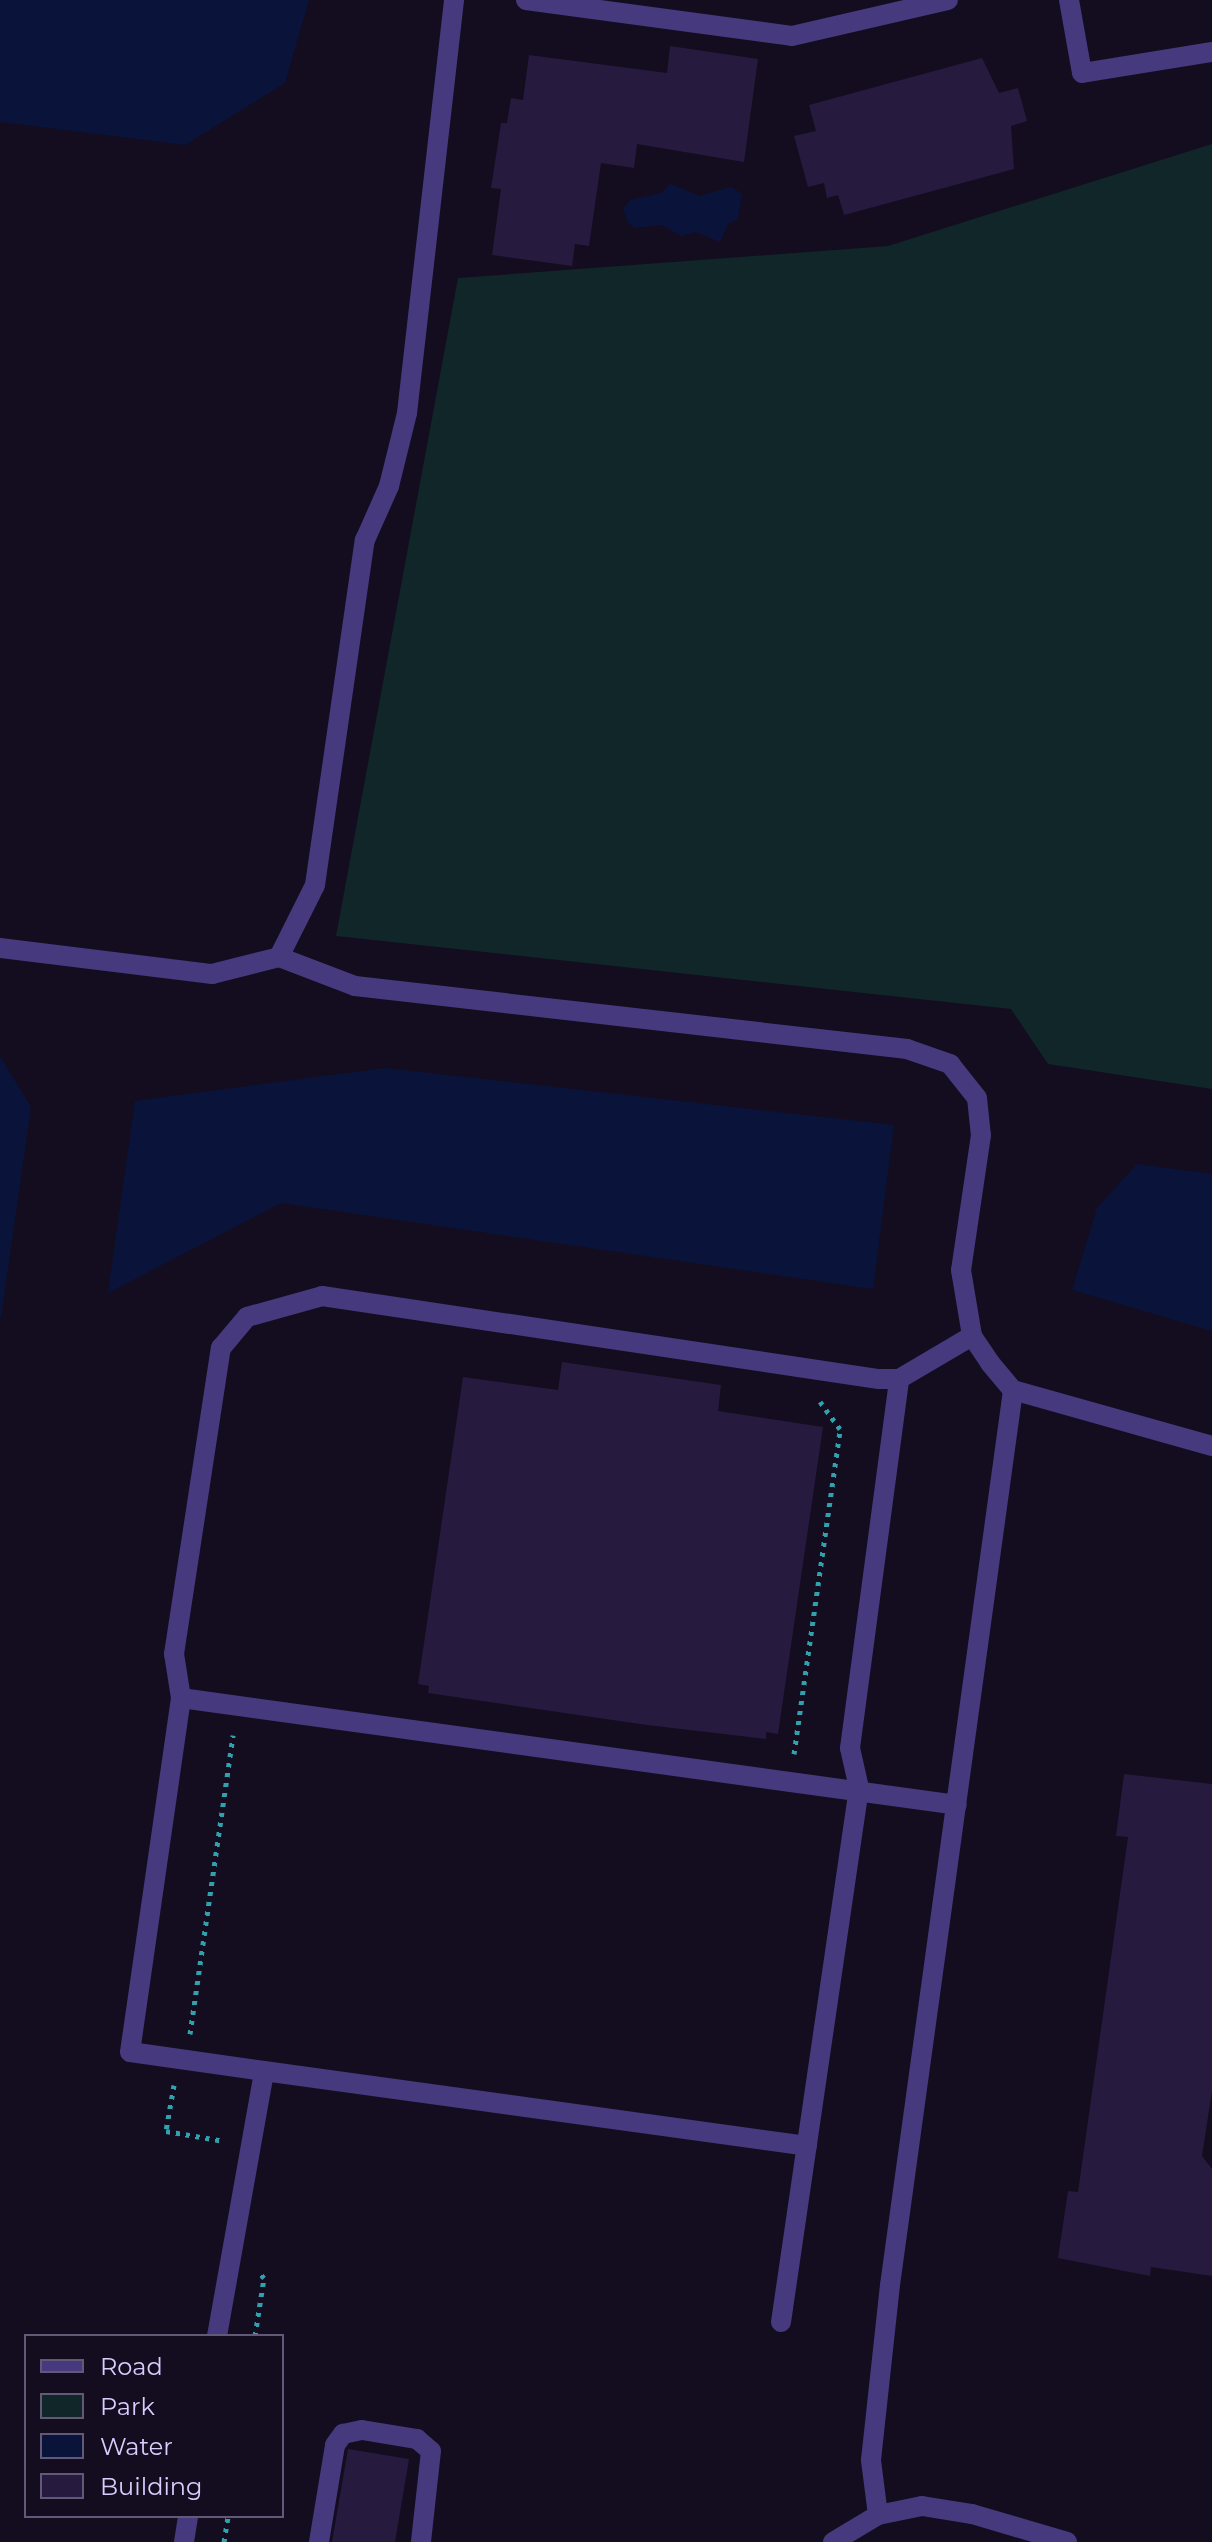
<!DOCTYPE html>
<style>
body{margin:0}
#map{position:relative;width:1212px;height:2542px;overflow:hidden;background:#130d1f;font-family:Montserrat,sans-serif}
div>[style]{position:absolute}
.green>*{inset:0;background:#102629}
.water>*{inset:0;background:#0a143a}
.building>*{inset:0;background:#271a3f}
.path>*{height:5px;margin-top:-2.5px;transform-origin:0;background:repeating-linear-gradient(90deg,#31a1ad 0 4px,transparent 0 10px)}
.lane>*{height:20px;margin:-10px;padding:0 10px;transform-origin:10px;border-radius:10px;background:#46397d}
.street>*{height:20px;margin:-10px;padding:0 10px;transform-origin:10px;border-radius:10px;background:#46397d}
span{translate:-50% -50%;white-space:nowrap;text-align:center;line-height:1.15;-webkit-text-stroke:8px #130d1f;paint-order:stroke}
.legend{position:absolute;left:24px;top:2334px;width:260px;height:184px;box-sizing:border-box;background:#130d1f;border:2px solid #625978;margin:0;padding:10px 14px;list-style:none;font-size:24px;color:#d9ccfe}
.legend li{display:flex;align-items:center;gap:16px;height:40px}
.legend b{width:40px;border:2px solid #625978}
</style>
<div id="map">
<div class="green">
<div style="clip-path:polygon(1212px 144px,1212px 1089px,1048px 1064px,1011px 1009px,336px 936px,458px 278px,888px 246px)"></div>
</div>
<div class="water">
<div style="clip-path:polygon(0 0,309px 0,285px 83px,185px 145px,0 122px)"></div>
<div style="clip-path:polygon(670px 184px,700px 196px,731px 187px,742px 194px,738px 219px,728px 224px,720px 242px,696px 232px,681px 236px,662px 225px,635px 228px,628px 223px,623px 209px,630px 200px,661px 193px)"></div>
<div style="clip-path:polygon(0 1056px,31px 1107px,1px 1318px,0 1318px)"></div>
<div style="clip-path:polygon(385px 1068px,894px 1125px,873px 1289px,281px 1203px,108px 1293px,135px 1101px)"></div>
<div style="clip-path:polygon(1137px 1164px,1212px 1174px,1212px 1331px,1072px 1290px,1097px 1208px)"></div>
</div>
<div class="building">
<div style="clip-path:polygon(670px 46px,758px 59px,744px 162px,637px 144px,634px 168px,601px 163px,589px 246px,575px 244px,572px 266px,492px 255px,501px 189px,491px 188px,501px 123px,507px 123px,511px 98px,523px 100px,529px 55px,667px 73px)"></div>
<div style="clip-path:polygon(982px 58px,999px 93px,1018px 88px,1027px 121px,1011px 126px,1014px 169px,844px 215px,838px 195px,827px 198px,824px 183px,808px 187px,794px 136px,816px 131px,809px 105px)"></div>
<div style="clip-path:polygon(562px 1362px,721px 1385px,718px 1411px,823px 1427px,778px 1734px,766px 1732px,766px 1739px,647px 1725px,428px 1693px,429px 1686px,418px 1684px,463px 1377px,558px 1390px)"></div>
<div style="clip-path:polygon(1124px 1774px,1212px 1784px,1212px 2091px,1202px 2156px,1212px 2169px,1212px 2276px,1151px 2267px,1150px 2276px,1058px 2258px,1068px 2191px,1078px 2192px,1128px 1837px,1116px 1836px)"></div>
<div style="clip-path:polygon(348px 2449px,409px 2459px,395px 2542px,332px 2542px)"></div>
</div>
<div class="path">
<div style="left:794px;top:1754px;width:328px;rotate:-81.9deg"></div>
<div style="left:840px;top:1429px;width:34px;rotate:-126deg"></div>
<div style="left:190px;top:2034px;width:302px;rotate:-81.8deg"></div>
<div style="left:174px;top:2085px;width:47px;rotate:99.9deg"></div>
<div style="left:166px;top:2131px;width:59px;rotate:9.8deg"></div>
<div style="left:255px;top:2336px;width:59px;rotate:-81.2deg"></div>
<div style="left:264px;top:2278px;width:8px;rotate:-130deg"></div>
<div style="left:224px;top:2542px;width:26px;rotate:-81deg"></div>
</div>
<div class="lane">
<div style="left:526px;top:0;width:268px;rotate:7.7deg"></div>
<div style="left:792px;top:36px;width:160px;rotate:-13deg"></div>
<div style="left:1069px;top:0;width:74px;rotate:79.9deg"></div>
<div style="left:1082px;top:73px;width:132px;rotate:-9.2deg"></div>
<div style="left:279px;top:957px;width:81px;rotate:20.9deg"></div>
<div style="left:355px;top:986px;width:556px;rotate:6.51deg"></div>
<div style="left:907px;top:1049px;width:46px;rotate:19.2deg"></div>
<div style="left:950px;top:1064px;width:43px;rotate:51.5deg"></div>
<div style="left:977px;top:1098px;width:37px;rotate:84deg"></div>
<div style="left:981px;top:1135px;width:136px;rotate:98.4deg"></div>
<div style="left:961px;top:1270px;width:67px;rotate:80.5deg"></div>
<div style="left:972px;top:1336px;width:32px;rotate:56deg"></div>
<div style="left:990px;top:1363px;width:35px;rotate:50deg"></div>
<div style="left:1013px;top:1390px;width:207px;rotate:15.7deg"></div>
<div style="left:181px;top:1698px;width:783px;rotate:7.85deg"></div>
<div style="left:264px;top:2071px;width:548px;rotate:7.86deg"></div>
<div style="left:781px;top:2322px;width:540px;rotate:-81.69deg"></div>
<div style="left:859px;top:1788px;width:41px;rotate:-102.7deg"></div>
<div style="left:850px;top:1748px;width:372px;rotate:-82.4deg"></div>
<div style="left:217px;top:2336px;width:269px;rotate:-79.9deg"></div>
<div style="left:264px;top:2071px;width:135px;rotate:-171.9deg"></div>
<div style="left:130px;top:2052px;width:358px;rotate:-81.8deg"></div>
<div style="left:181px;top:1698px;width:45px;rotate:-99deg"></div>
<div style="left:174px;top:1654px;width:310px;rotate:-81.3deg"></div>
<div style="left:221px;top:1348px;width:40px;rotate:-50deg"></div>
<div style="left:247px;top:1317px;width:78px;rotate:-15.6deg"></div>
<div style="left:322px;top:1296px;width:563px;rotate:8.48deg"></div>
<div style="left:879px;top:1379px;width:20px"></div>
<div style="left:899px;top:1379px;width:85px;rotate:-30.5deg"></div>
<div style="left:878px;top:2515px;width:55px;rotate:-97.3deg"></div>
<div style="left:871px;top:2460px;width:176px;rotate:-83.8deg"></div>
<div style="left:890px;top:2285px;width:903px;rotate:-82.17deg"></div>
<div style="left:184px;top:2542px;width:26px;rotate:-81deg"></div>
<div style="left:319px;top:2542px;width:98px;rotate:-80.6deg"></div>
<div style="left:335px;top:2445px;width:14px;rotate:-54deg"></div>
<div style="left:343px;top:2434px;width:19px;rotate:-12deg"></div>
<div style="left:362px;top:2430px;width:56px;rotate:9.3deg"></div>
<div style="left:417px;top:2439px;width:18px;rotate:41deg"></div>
<div style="left:431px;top:2451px;width:92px;rotate:96.3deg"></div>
<div style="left:833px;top:2542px;width:52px;rotate:-31deg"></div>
<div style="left:878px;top:2515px;width:45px;rotate:-11.6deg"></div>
<div style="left:922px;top:2506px;width:51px;rotate:9.1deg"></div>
<div style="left:972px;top:2514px;width:99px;rotate:16.4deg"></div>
</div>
<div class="street">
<div style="left:0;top:948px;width:214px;rotate:7deg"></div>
<div style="left:212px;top:974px;width:69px;rotate:-14.2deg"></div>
<div style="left:279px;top:957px;width:80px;rotate:-63.4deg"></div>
<div style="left:315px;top:885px;width:349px;rotate:-81.8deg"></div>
<div style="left:365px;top:540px;width:59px;rotate:-66deg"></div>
<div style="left:389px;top:486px;width:75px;rotate:-76.1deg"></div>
<div style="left:407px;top:413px;width:416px;rotate:-83.5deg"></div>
</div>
<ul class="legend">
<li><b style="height:10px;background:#46397d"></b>Road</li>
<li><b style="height:22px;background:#102629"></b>Park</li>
<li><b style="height:22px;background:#0a143a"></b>Water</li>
<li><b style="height:22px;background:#271a3f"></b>Building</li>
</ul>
</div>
